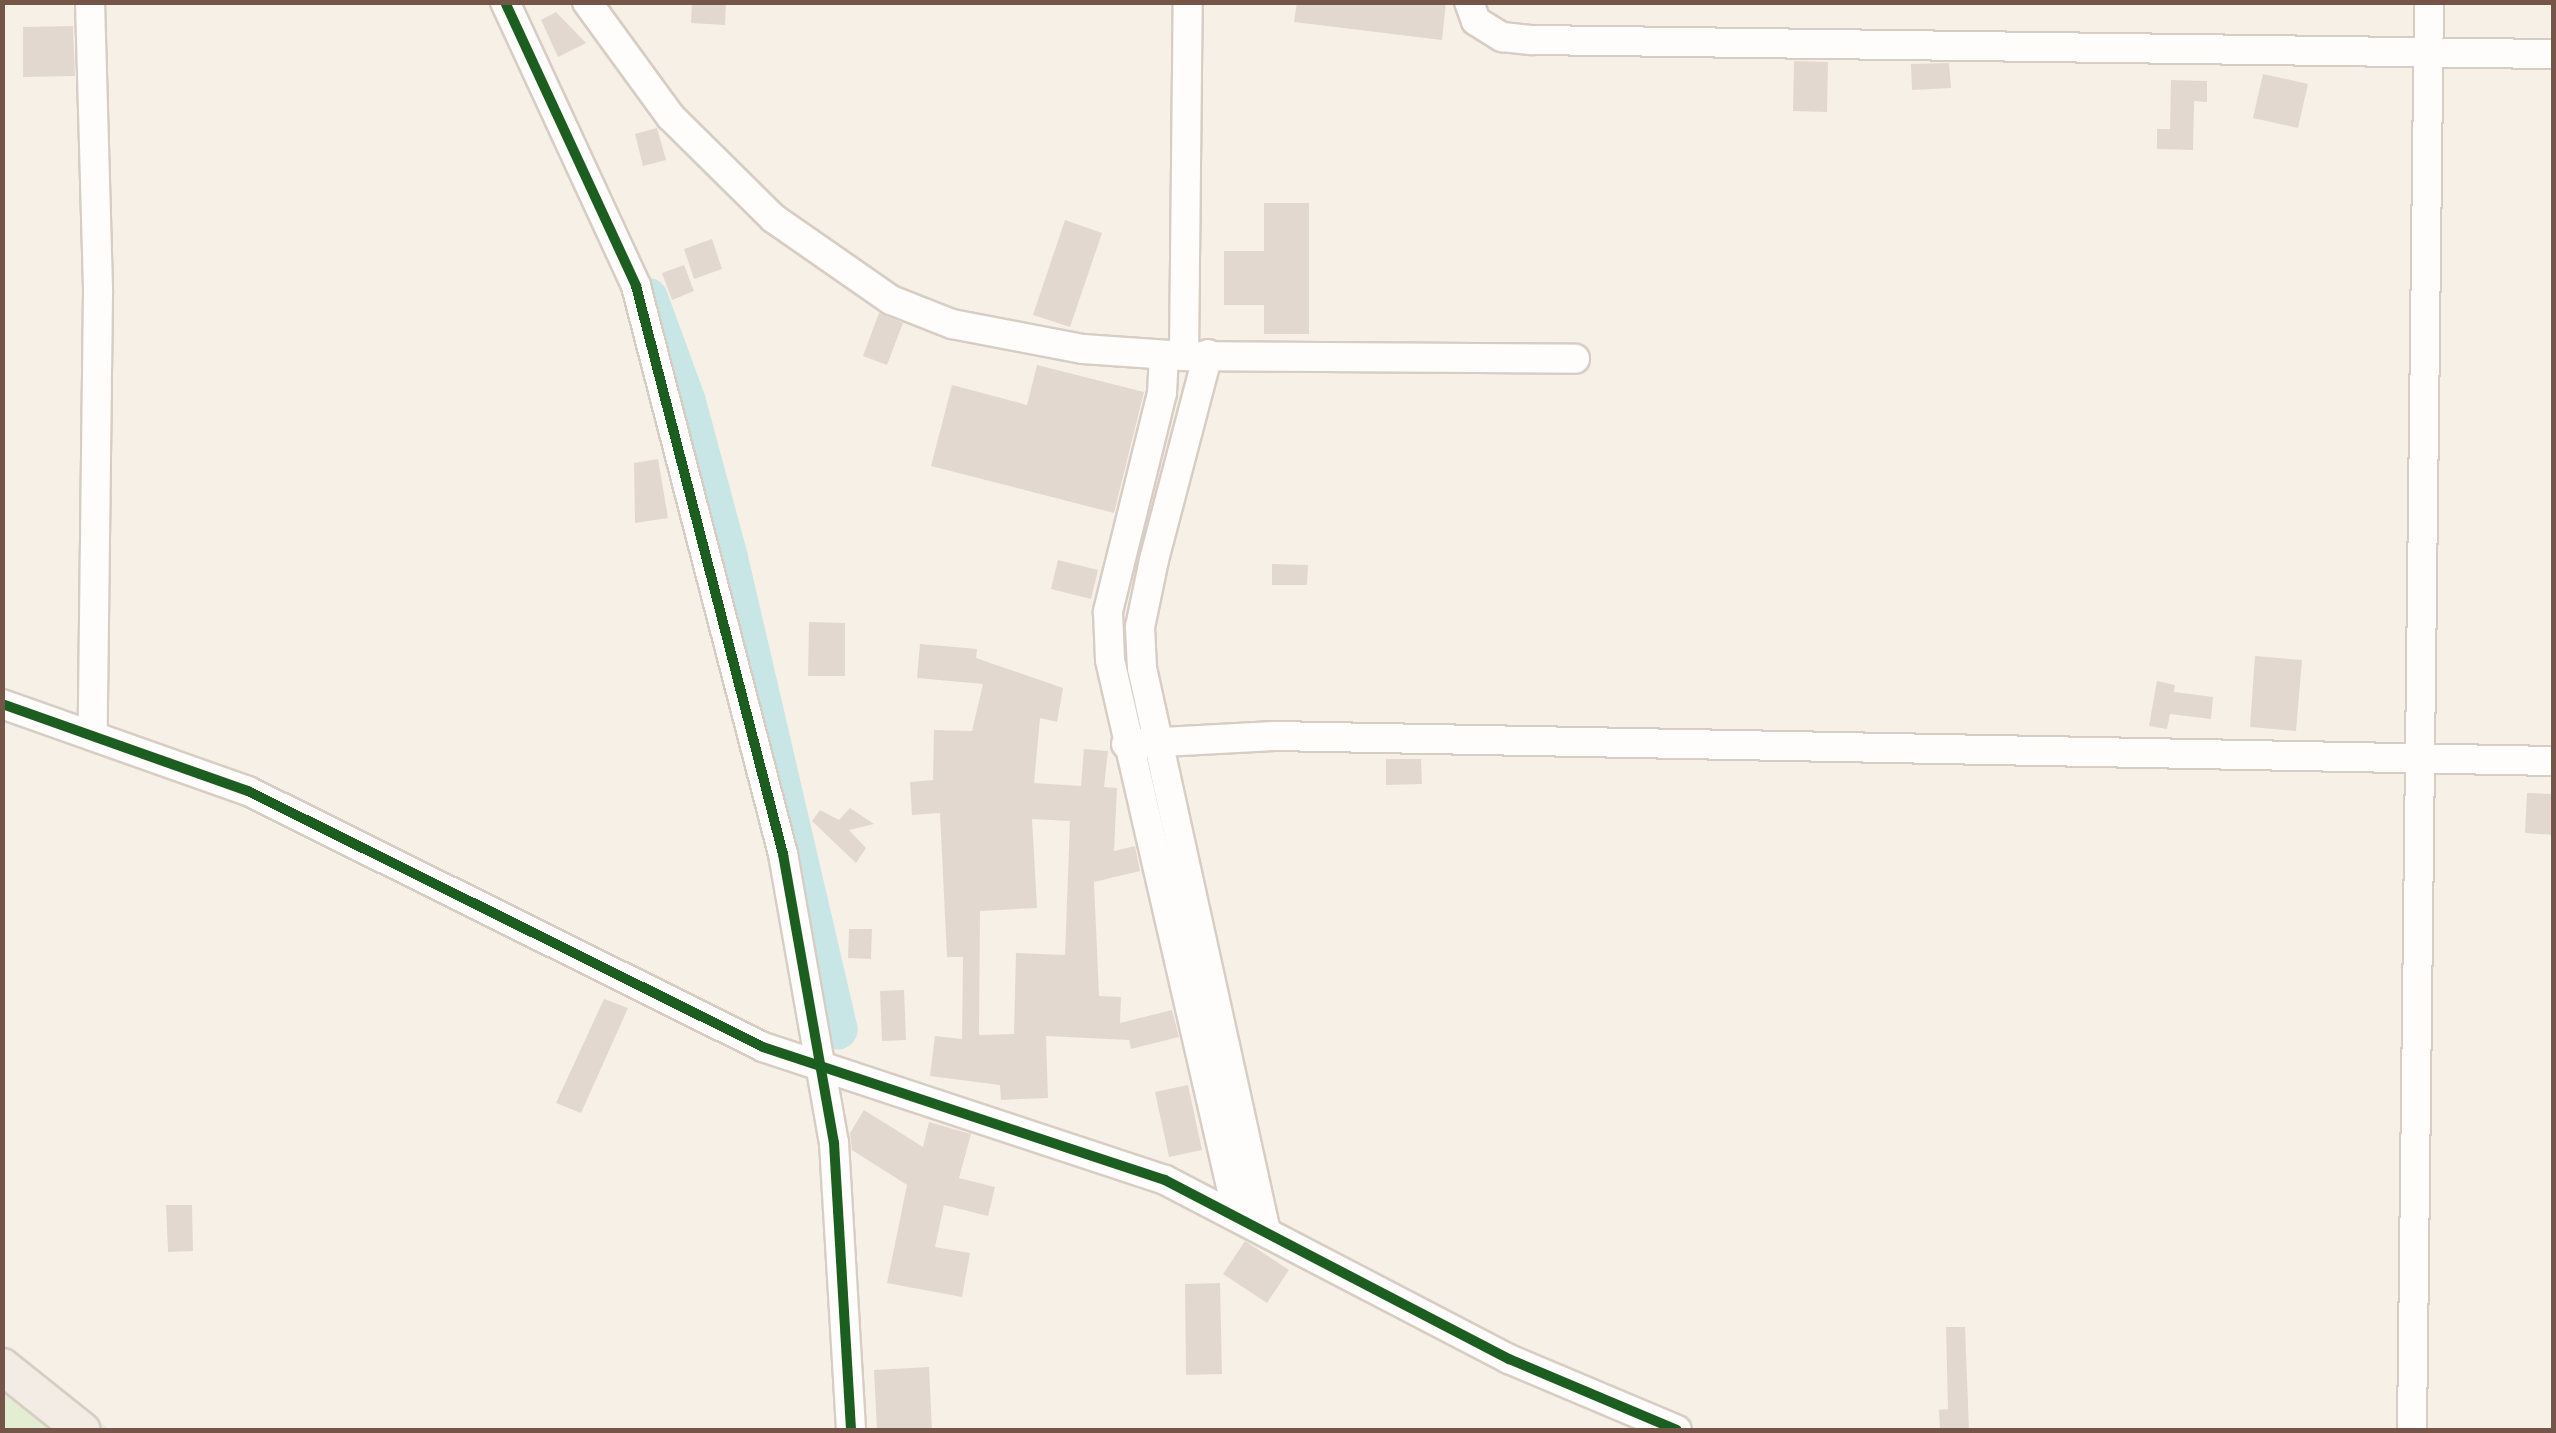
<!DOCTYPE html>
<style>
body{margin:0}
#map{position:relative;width:2556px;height:1433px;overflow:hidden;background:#f7f0e7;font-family:Overpass,sans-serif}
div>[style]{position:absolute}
.green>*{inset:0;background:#e3edd1}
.river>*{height:40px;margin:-20px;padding:0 20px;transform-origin:20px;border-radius:20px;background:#c9e6e7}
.building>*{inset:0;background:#e3d8cf}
.roads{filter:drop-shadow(2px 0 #d8cdc5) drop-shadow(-2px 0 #d8cdc5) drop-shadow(0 2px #d8cdc5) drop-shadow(0 -2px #d8cdc5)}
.minor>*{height:28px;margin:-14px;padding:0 14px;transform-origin:14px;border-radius:14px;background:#fefdfb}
.major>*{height:35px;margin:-17.5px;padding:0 17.5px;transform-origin:17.5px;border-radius:17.5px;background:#f2ece4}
.cycleway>*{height:10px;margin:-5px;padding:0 5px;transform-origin:5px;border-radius:5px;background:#1b5e20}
span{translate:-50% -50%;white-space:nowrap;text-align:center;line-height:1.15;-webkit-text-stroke:8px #fff5e8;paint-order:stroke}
.frame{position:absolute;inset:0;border:5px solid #755547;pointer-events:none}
</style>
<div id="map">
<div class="green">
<div style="clip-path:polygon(3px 1345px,110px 1430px,3px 1430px)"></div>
</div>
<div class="river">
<div style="left:648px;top:298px;width:111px;rotate:69.9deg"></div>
<div style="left:686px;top:402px;width:162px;rotate:74.9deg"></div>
<div style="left:728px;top:558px;width:484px;rotate:76.9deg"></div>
</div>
<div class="building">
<div style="clip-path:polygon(692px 2px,726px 2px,725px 25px,691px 23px)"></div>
<div style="clip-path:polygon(1297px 2px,1446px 2px,1442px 40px,1294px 22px)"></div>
<div style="clip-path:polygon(556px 12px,586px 43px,558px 57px,541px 20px)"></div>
<div style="clip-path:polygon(73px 26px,75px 76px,23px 77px,23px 27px)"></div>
<div style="clip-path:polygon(1794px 61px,1828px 62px,1827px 112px,1793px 111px)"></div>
<div style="clip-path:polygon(1949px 63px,1951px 88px,1912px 90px,1911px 64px)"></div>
<div style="clip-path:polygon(2263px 74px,2308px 84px,2298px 128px,2253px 118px)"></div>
<div style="clip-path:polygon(2171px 80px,2207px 81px,2207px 102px,2194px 101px,2193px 150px,2157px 149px,2157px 129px,2170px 129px)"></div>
<div style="clip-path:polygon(657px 128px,666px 160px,643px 166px,635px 134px)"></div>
<div style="clip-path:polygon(1264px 203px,1309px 203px,1309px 334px,1264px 334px,1264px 305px,1224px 305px,1224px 251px,1264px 251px)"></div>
<div style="clip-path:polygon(1065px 220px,1102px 233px,1070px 327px,1033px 315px)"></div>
<div style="clip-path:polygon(712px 239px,722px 269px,694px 279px,684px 249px)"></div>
<div style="clip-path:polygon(684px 265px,694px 291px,672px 300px,662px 273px)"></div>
<div style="clip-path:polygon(879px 313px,903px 323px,887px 365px,863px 356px)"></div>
<div style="clip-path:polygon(1037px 365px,1144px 392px,1114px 513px,931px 466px,952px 385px,1027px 405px)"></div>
<div style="clip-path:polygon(658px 459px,668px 518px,635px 523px,634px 463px)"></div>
<div style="clip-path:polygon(1058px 560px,1098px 570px,1091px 599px,1051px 589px)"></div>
<div style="clip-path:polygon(1272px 564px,1308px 565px,1307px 585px,1272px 585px)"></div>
<div style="clip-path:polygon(809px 622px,845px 623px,845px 676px,808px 676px)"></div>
<div style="clip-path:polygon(evenodd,920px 644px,977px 649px,976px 658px,1063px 688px,1057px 722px,1040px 718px,1034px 783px,1081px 786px,1084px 749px,1108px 751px,1104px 787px,1117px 788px,1114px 851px,1135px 846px,1140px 871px,1094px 882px,1099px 996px,1121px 997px,1120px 1023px,1172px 1010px,1179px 1037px,1131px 1049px,1129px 1040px,1046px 1036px,1048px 1098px,1001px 1100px,1000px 1085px,930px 1076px,935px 1036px,962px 1039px,963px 957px,947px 957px,940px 813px,912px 815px,910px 782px,933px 780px,934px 730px,972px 731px,983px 684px,917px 678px,920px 644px,1032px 819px,1070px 821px,1065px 955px,1016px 953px,1014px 1034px,979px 1035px,980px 911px,1037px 908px,1032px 819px)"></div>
<div style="clip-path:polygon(2255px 656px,2302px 660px,2296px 731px,2250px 727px)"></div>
<div style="clip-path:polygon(2157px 681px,2175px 685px,2174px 692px,2213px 697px,2211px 719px,2170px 714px,2167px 729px,2149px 726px)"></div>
<div style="clip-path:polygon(1386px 759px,1421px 759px,1422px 784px,1386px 785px)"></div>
<div style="clip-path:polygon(2527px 793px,2554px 794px,2554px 835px,2525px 833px)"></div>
<div style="clip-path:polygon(850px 808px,874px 824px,849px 830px,866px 848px,856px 863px,812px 821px,820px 810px,839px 820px)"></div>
<div style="clip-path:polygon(849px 929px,872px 929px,871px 959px,848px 958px)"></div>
<div style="clip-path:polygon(904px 990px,906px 1040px,882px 1041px,880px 991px)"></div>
<div style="clip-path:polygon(604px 999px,628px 1008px,581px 1113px,556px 1103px)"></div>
<div style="clip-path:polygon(1188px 1085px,1202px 1150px,1169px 1157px,1155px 1092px)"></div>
<div style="clip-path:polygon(864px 1110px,923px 1147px,929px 1122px,971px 1134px,959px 1178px,995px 1187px,988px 1216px,944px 1205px,935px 1247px,970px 1253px,962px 1297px,887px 1283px,907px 1185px,852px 1150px,850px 1133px)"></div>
<div style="clip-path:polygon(166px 1205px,192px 1205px,193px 1251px,168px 1252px)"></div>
<div style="clip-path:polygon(1245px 1241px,1289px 1270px,1267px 1303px,1223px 1274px)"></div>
<div style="clip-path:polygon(1220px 1283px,1222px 1374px,1186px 1375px,1185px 1284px)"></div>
<div style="clip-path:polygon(1946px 1327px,1965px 1327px,1969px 1430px,1940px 1430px,1939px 1410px,1948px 1409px)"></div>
<div style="clip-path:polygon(929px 1367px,932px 1430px,877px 1430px,874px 1370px)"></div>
</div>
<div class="roads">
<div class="minor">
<div style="left:90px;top:2px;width:291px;rotate:88.4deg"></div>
<div style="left:98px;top:293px;width:440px;rotate:90.7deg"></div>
<div style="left:505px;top:2px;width:313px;rotate:65.2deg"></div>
<div style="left:636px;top:286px;width:587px;rotate:75.49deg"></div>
<div style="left:783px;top:854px;width:293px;rotate:80deg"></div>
<div style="left:834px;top:1143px;width:288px;rotate:86.6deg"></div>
<div style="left:587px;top:2px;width:142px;rotate:53.9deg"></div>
<div style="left:671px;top:117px;width:144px;rotate:44.7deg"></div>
<div style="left:773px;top:218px;width:144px;rotate:34.8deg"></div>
<div style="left:891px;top:300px;width:66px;rotate:21.5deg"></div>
<div style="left:952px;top:324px;width:133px;rotate:10.8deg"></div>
<div style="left:1083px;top:349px;width:101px;rotate:4deg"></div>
<div style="left:1184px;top:356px;width:391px;rotate:0.4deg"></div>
<div style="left:1469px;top:2px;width:20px;rotate:70deg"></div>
<div style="left:1476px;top:21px;width:31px;rotate:32deg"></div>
<div style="left:1502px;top:37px;width:31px;rotate:6deg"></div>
<div style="left:1533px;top:40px;width:1021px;rotate:0.79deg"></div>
<div style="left:1208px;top:354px;width:213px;rotate:104.7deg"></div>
<div style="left:1154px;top:560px;width:68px;rotate:101.8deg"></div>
<div style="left:1140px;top:627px;width:41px;rotate:87.2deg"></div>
<div style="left:1142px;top:668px;width:577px;rotate:77.6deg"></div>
<div style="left:1164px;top:355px;width:38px;rotate:93deg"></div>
<div style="left:1162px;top:393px;width:226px;rotate:103.9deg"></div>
<div style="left:1108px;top:612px;width:48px;rotate:87.6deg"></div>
<div style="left:1110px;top:660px;width:572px;rotate:77.06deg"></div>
<div style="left:1184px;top:356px;width:354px;rotate:-89.4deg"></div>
<div style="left:2px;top:704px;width:261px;rotate:19.5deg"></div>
<div style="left:248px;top:791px;width:575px;rotate:26.43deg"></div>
<div style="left:763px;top:1047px;width:423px;rotate:18.3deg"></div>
<div style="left:1165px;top:1180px;width:388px;rotate:27.5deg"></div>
<div style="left:1509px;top:1359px;width:182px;rotate:22.9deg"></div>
<div style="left:1126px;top:744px;width:148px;rotate:-3.1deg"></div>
<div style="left:1274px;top:736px;width:1280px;rotate:1.12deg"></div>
<div style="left:2412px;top:1430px;width:1428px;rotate:-89.32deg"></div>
</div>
<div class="major">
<div style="left:2px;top:1366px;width:102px;rotate:38.7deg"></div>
</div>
</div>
<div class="cycleway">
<div style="left:505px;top:2px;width:313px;rotate:65.2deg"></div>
<div style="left:636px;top:286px;width:587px;rotate:75.49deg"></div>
<div style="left:783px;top:854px;width:293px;rotate:80deg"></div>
<div style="left:834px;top:1143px;width:288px;rotate:86.6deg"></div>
<div style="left:2px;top:704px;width:261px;rotate:19.5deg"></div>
<div style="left:248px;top:791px;width:575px;rotate:26.43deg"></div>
<div style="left:763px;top:1047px;width:423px;rotate:18.3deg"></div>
<div style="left:1165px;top:1180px;width:388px;rotate:27.5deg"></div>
<div style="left:1509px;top:1359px;width:182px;rotate:22.9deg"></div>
</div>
<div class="frame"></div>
</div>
